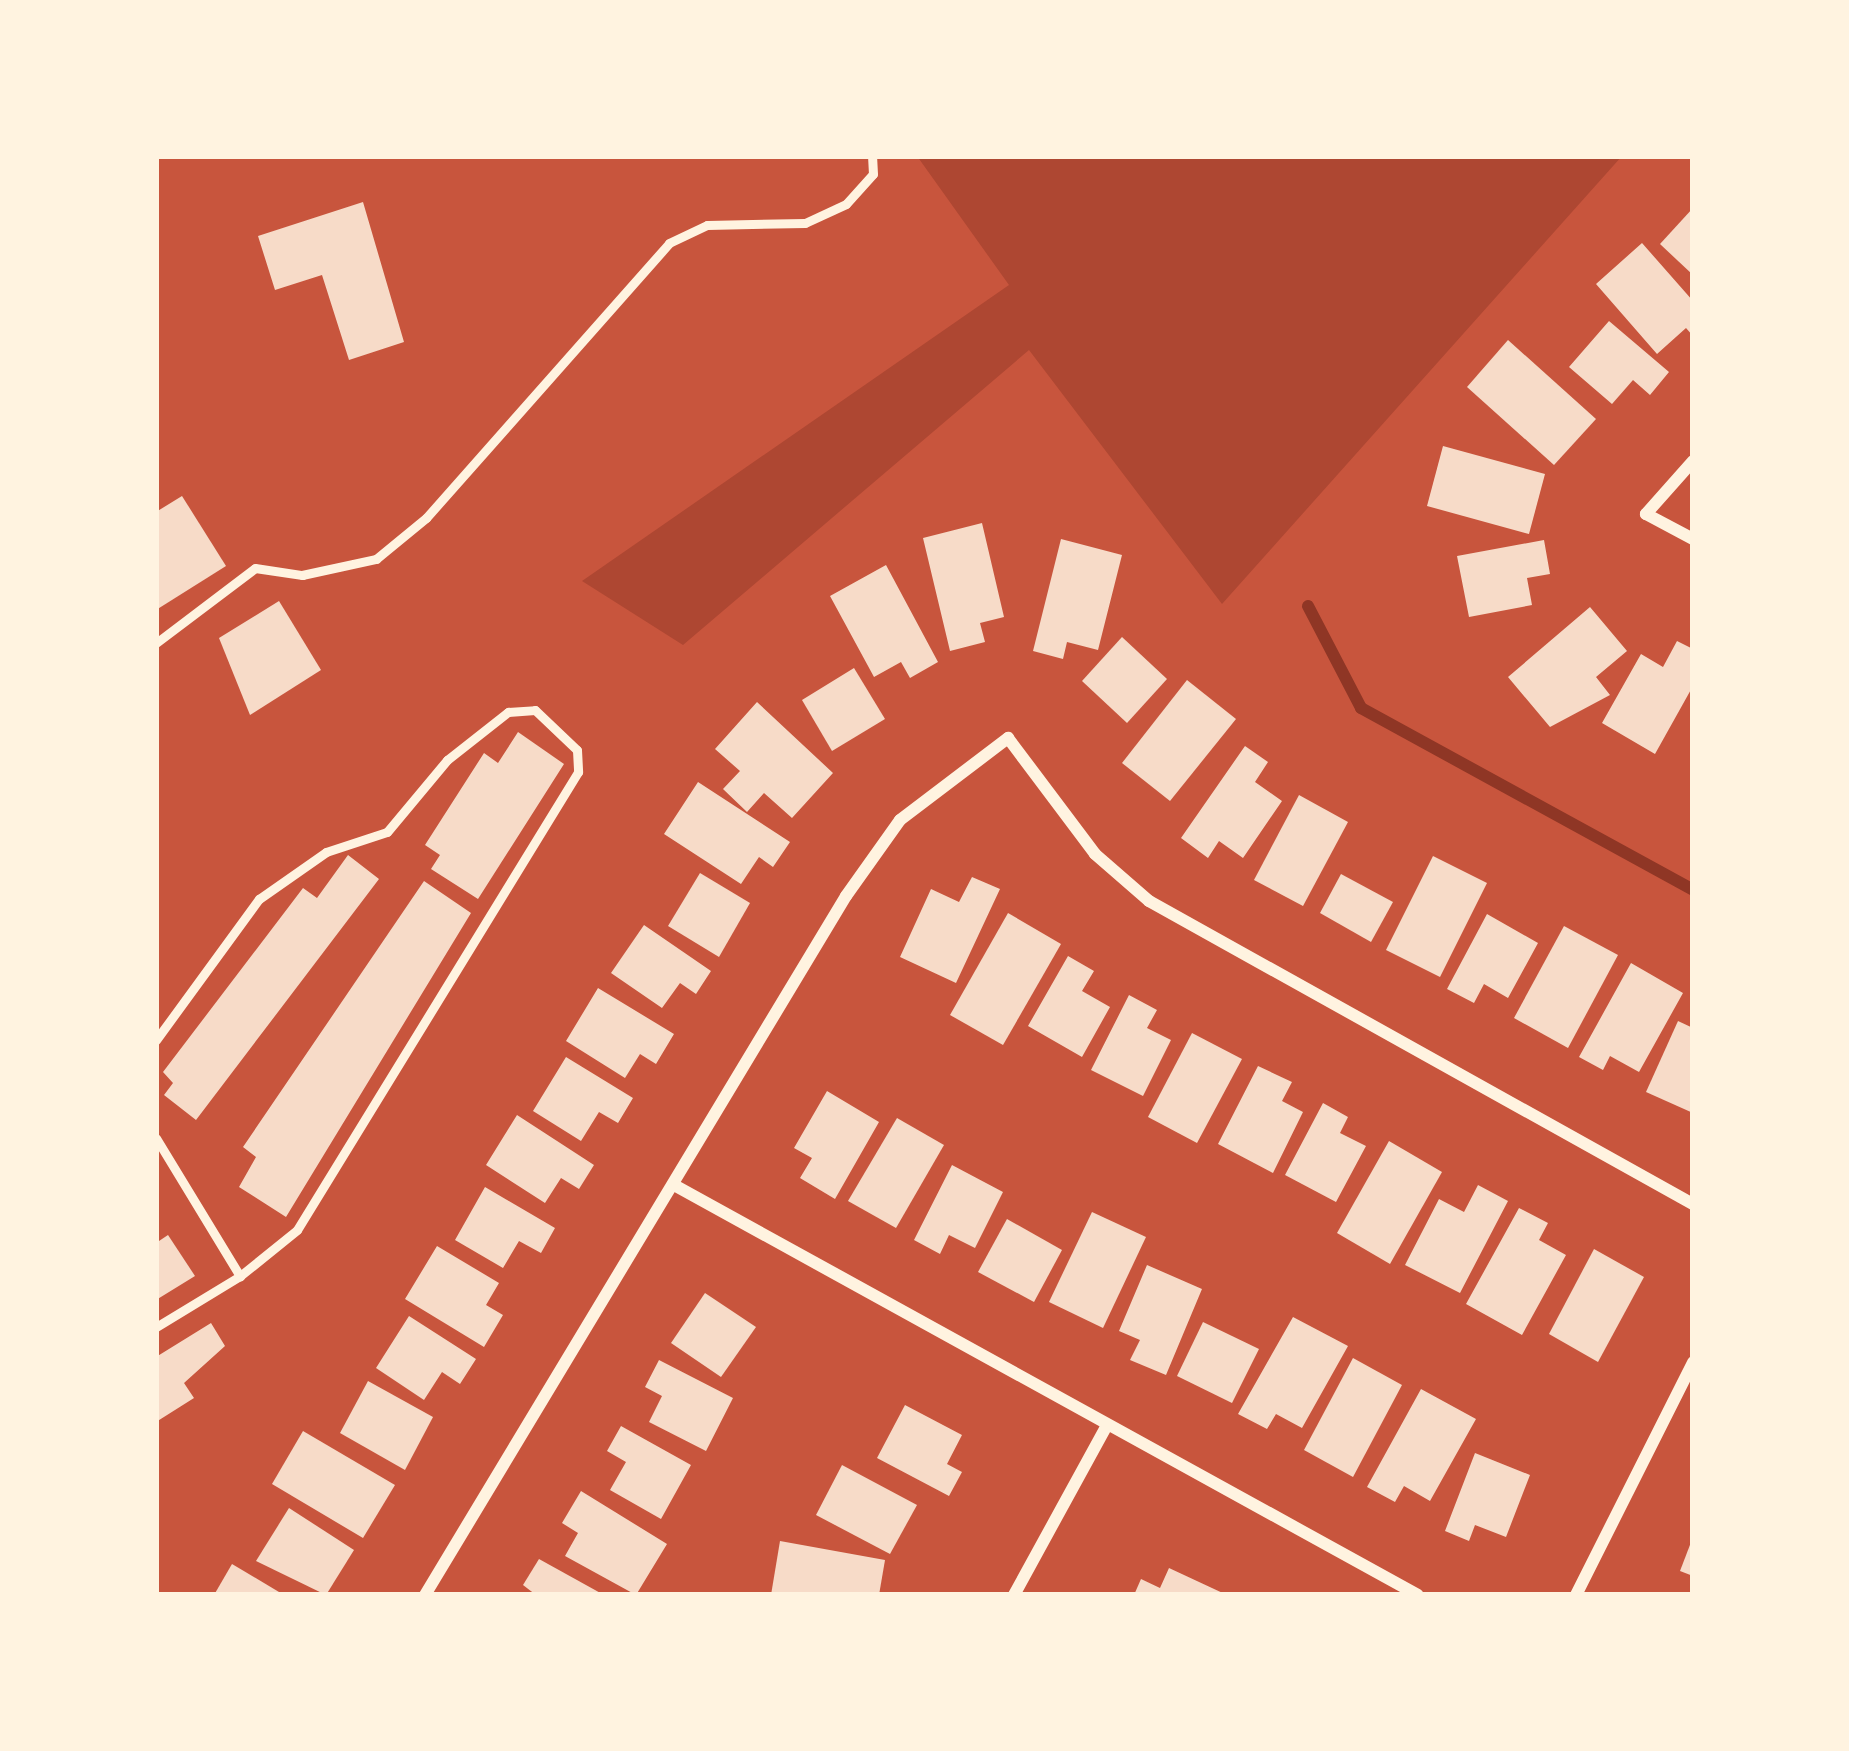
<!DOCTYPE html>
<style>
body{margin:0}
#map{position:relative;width:1849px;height:1751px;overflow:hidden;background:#c8553d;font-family:"PT Sans",sans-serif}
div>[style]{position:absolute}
.green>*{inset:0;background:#ae4732}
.stream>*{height:12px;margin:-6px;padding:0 6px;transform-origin:6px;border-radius:6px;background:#8f3625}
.building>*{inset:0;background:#f7dbc8}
.service>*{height:9px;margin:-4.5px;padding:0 4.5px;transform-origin:4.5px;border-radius:4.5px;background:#fff3e0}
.minor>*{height:12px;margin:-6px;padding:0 6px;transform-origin:6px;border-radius:6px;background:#fff3e0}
span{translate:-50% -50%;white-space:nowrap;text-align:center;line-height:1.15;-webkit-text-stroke:9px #fff3e0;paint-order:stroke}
.frame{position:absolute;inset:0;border:159px solid #fff3e0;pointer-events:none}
</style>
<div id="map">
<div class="green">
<div style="clip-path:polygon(917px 156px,1622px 156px,1222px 604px,1029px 350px,683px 645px,582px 581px,1009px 285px)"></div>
</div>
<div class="stream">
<div style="left:1308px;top:606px;width:115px;rotate:62.5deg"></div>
<div style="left:1361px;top:708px;width:379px;rotate:28.7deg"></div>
</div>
<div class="building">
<div style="clip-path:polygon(363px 202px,404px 342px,349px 360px,322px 275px,275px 290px,258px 236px)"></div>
<div style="clip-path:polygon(1693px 208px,1693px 275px,1660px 244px)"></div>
<div style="clip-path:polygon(1642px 243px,1693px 301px,1693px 336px,1686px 328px,1657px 354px,1596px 284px)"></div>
<div style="clip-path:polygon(1609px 321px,1669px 372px,1650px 395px,1633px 380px,1612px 404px,1569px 367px)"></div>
<div style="clip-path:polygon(1508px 340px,1596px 419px,1554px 465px,1467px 387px)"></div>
<div style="clip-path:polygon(1443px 446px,1545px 474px,1529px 534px,1427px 506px)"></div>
<div style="clip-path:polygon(182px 496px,226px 566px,156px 610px,156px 512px)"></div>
<div style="clip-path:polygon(982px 523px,1004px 617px,980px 623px,985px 642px,950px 651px,923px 538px)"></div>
<div style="clip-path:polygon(1061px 539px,1122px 555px,1098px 650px,1067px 642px,1063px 659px,1033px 651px)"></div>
<div style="clip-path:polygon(1544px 540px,1550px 574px,1527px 578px,1532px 605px,1469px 617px,1457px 556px)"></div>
<div style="clip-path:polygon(886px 565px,938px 662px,910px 678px,901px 662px,874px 677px,830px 596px)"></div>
<div style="clip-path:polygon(279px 601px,321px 670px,250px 715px,219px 638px)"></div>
<div style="clip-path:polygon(1590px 607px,1627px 651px,1596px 677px,1610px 695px,1550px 727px,1508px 677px)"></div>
<div style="clip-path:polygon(1122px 637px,1167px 679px,1127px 723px,1082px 681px)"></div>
<div style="clip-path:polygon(1677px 641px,1693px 649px,1693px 686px,1655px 754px,1602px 723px,1641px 654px,1663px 667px)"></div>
<div style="clip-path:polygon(854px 668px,885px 719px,832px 751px,802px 700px)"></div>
<div style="clip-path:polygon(1187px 680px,1236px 719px,1170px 801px,1122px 763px)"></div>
<div style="clip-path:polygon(757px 702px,833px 773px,792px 818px,764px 793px,747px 812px,723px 789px,740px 771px,715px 749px)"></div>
<div style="clip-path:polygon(518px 732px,564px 764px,478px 899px,431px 869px,440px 855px,425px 845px,484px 753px,498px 763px)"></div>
<div style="clip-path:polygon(1245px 746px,1268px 762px,1255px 782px,1282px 801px,1243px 858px,1219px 841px,1208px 858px,1181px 838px)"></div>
<div style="clip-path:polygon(698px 782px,790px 842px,773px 867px,759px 857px,741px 884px,664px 834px)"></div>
<div style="clip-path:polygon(1299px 795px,1348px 822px,1303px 906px,1254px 880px)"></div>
<div style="clip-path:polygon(348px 855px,379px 879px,196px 1120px,164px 1095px,173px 1083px,163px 1072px,303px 888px,317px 898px)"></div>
<div style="clip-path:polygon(1433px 856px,1487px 883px,1440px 977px,1386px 950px)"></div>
<div style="clip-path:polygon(700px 873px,750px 903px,719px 957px,668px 926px)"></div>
<div style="clip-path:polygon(1341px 874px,1393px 902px,1371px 942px,1320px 913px)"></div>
<div style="clip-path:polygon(972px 877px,1000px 889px,956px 983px,900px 957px,931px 889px,959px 902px)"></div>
<div style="clip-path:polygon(424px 881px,471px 913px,286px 1217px,239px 1187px,256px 1157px,243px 1147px)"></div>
<div style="clip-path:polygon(1008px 913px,1061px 944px,1003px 1045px,950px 1015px)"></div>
<div style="clip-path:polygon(1487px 914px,1538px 943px,1508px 998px,1484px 984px,1474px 1003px,1447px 989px)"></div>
<div style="clip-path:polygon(644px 925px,711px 971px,696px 994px,680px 983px,662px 1008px,611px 973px)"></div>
<div style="clip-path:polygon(1564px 926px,1618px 955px,1568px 1048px,1514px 1018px)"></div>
<div style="clip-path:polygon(1068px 956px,1094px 971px,1082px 991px,1110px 1007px,1082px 1057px,1028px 1026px)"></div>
<div style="clip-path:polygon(1631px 963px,1683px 993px,1639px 1072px,1610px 1056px,1603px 1070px,1579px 1057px)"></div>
<div style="clip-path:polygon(598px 988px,674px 1034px,656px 1064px,640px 1054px,625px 1078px,566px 1041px)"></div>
<div style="clip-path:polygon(1129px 995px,1157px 1010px,1147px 1028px,1171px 1040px,1143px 1096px,1091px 1070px)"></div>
<div style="clip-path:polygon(1678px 1021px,1693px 1028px,1693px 1113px,1646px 1092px)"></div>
<div style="clip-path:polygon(1192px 1033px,1242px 1059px,1197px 1143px,1148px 1117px)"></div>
<div style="clip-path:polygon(566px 1057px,633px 1098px,618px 1123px,599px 1112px,581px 1141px,533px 1111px)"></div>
<div style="clip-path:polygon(1258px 1066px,1292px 1082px,1282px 1101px,1303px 1112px,1273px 1173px,1218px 1144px)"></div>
<div style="clip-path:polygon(827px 1091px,879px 1122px,835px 1199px,800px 1178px,812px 1158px,794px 1148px)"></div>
<div style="clip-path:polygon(1323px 1103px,1348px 1117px,1340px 1133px,1366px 1146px,1336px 1202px,1285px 1175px)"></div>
<div style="clip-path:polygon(517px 1115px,594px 1165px,579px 1189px,561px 1178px,545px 1203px,486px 1165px)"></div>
<div style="clip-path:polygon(897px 1118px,944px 1145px,896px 1228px,848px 1201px)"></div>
<div style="clip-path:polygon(1389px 1141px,1442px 1172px,1390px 1264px,1337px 1233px)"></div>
<div style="clip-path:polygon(952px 1165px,1003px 1192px,975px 1248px,949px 1235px,940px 1254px,914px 1240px)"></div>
<div style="clip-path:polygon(1478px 1185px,1508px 1201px,1460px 1293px,1405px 1265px,1439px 1199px,1464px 1212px)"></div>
<div style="clip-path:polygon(485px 1187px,555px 1228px,541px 1253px,519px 1241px,503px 1268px,455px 1240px)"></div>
<div style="clip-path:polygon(1519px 1208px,1548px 1223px,1539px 1240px,1566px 1255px,1522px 1335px,1466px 1304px)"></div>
<div style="clip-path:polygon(1092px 1212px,1146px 1237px,1103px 1328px,1049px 1302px)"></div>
<div style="clip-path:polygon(1007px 1219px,1062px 1250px,1034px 1302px,978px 1272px)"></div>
<div style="clip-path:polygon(168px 1235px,195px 1276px,156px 1300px,156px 1243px)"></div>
<div style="clip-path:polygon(437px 1246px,499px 1283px,486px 1305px,503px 1315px,484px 1347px,405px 1299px)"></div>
<div style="clip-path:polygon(1594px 1249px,1644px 1277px,1598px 1362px,1549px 1334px)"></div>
<div style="clip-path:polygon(1147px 1265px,1202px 1289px,1166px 1375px,1130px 1360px,1140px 1340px,1119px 1331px)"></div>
<div style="clip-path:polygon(705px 1293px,756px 1327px,721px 1377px,671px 1343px)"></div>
<div style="clip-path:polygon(409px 1316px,476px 1359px,460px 1384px,442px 1372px,424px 1400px,376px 1368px)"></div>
<div style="clip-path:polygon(1293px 1317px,1348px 1346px,1302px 1428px,1276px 1414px,1267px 1429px,1238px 1414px)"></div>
<div style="clip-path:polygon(1203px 1322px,1259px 1349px,1232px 1403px,1177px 1376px)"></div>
<div style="clip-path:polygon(211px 1323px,225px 1346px,184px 1383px,194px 1398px,156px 1422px,156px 1357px)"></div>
<div style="clip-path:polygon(1353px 1358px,1402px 1385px,1353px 1477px,1304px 1450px)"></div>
<div style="clip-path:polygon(659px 1360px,733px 1398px,706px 1451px,649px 1422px,662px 1396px,645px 1387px)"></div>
<div style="clip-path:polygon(368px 1381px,433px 1417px,405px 1470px,340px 1433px)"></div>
<div style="clip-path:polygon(1421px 1389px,1476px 1419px,1430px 1501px,1404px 1486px,1395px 1502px,1367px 1487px)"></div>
<div style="clip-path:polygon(905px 1405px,962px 1435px,947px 1464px,962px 1472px,949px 1496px,877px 1458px)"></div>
<div style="clip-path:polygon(621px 1426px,691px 1465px,661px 1519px,610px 1490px,626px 1462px,607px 1451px)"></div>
<div style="clip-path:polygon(303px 1431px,395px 1485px,363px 1538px,272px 1484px)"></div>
<div style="clip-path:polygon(1475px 1453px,1530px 1475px,1506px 1537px,1475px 1525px,1469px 1541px,1445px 1531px)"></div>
<div style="clip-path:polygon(842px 1465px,917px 1505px,890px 1554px,816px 1515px)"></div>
<div style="clip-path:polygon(581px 1491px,667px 1544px,636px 1595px,565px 1556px,578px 1533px,562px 1523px)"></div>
<div style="clip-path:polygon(289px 1508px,354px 1550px,326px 1595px,256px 1561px)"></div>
<div style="clip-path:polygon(1693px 1537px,1693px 1576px,1680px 1571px)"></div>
<div style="clip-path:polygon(780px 1541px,885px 1560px,879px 1595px,771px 1595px)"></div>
<div style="clip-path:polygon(539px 1559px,604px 1595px,536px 1595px,523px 1585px)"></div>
<div style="clip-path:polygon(232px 1564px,284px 1595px,214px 1595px)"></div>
<div style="clip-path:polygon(1169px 1568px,1227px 1595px,1134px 1595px,1141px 1579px,1160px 1588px)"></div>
</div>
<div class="service">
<div style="left:156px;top:643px;width:124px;rotate:-37.1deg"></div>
<div style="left:255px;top:568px;width:48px;rotate:8.5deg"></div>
<div style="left:302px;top:575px;width:76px;rotate:-12.2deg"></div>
<div style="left:376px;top:559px;width:65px;rotate:-39.4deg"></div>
<div style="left:426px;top:518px;width:367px;rotate:-48.5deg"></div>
<div style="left:669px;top:243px;width:42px;rotate:-25.3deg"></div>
<div style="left:707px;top:225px;width:98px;rotate:-1.2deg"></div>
<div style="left:805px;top:223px;width:45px;rotate:-24.9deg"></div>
<div style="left:846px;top:204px;width:40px;rotate:-48deg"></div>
<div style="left:873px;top:174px;width:18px;rotate:-93deg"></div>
<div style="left:156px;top:1040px;width:175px;rotate:-53.9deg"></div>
<div style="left:259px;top:899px;width:82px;rotate:-35deg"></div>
<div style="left:326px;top:852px;width:64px;rotate:-18.2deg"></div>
<div style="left:387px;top:832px;width:94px;rotate:-50.2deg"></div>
<div style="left:447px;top:760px;width:78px;rotate:-38.2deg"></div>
<div style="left:508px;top:712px;width:27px;rotate:-4deg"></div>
<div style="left:535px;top:710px;width:58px;rotate:43.6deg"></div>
<div style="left:577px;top:750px;width:22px;rotate:87deg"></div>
<div style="left:578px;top:772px;width:537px;rotate:121.53deg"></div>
<div style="left:297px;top:1230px;width:73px;rotate:141.1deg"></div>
<div style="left:156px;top:1138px;width:162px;rotate:58.7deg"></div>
<div style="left:240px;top:1276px;width:98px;rotate:148.7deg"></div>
</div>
<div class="minor">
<div style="left:1693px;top:461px;width:71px;rotate:131.6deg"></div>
<div style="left:1646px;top:514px;width:53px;rotate:28deg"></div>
<div style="left:674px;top:1185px;width:849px;rotate:28.86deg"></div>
<div style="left:425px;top:1595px;width:816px;rotate:-58.94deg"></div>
<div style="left:846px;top:896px;width:93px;rotate:-54.6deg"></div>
<div style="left:900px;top:820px;width:136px;rotate:-37.2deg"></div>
<div style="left:1008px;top:738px;width:145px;rotate:53.1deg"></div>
<div style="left:1095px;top:854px;width:72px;rotate:41deg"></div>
<div style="left:1149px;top:901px;width:623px;rotate:29.12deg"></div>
<div style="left:1014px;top:1595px;width:194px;rotate:-61.3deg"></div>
<div style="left:1576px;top:1595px;width:261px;rotate:-63.3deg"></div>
</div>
<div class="frame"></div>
</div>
